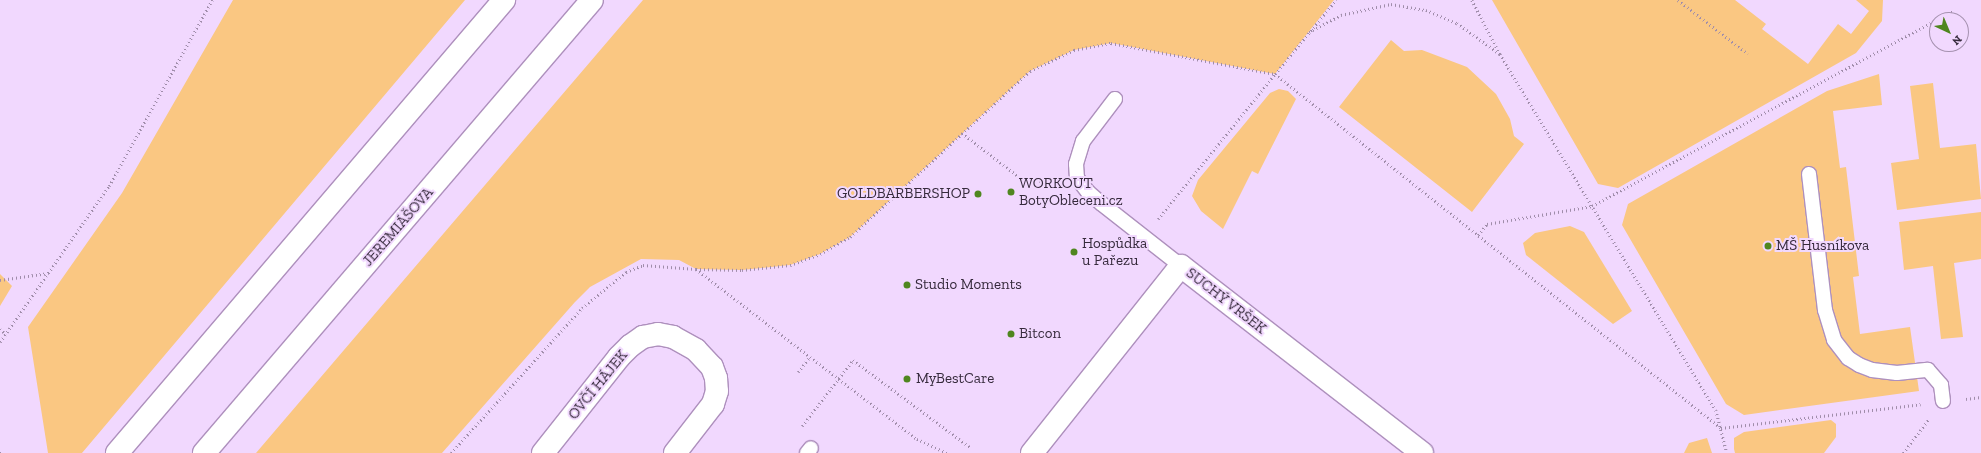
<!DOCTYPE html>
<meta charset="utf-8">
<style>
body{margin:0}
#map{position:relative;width:1981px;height:453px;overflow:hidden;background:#f1d8fe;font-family:"Zilla Slab",serif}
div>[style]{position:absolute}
.green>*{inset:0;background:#fac782}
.path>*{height:2.5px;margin-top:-1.25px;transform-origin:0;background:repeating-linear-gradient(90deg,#a08daa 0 1px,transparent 0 4px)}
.roads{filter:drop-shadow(1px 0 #ae90bd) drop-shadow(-1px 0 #ae90bd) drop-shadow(0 1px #ae90bd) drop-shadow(0 -1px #ae90bd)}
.lane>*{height:14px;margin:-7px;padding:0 7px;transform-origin:7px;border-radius:7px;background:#fff}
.street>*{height:22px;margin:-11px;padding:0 11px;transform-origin:11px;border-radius:11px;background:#fff}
.secondary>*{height:22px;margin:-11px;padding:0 11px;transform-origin:11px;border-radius:11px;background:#fff}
.dots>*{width:11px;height:11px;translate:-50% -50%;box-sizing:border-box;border:2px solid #f1d8fe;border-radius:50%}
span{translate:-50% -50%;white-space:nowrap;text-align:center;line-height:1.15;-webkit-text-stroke:4px #f1d8fe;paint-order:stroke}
.poi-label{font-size:15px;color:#362a3c}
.left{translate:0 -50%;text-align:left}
.right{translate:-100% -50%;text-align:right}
.street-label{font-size:15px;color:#362a3c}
.north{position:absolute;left:1929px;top:12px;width:40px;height:40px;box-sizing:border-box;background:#f1d8fe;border:1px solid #a692b0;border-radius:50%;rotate:136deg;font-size:11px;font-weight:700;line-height:16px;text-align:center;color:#362a3c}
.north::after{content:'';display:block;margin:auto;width:14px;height:18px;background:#4f861f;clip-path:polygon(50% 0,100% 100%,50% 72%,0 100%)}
</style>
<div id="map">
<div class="green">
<div style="clip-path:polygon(233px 0,465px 0,82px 453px,48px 453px,28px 327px,122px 193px)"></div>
<div style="clip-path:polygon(643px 0,1334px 0,1275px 74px,1111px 43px,1074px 50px,1030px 71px,850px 237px,820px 254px,790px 265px,742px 270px,696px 269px,679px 260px,641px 259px,590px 287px,575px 302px,442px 453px,256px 453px)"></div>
<div style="clip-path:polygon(1492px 0,1735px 0,1766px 24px,1762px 29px,1808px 64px,1838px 24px,1851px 34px,1869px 11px,1856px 0,1883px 0,1882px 21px,1856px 53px,1618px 188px,1598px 184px)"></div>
<div style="clip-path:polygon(1391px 40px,1404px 51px,1422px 50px,1467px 67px,1496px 94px,1510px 119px,1514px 136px,1524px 144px,1472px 212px,1339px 107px)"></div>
<div style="clip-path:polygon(1879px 74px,1882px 105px,1833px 111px,1840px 168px,1846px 167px,1859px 276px,1853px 277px,1860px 334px,1910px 327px,1919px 391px,1744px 415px,1726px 404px,1622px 225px,1628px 204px,1827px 91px)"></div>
<div style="clip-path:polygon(1933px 83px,1940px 148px,1976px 144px,1981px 199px,1897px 210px,1891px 163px,1919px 159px,1910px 86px)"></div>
<div style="clip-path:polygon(1279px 89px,1288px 91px,1296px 99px,1258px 174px,1252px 171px,1223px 229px,1201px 211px,1192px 196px,1198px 180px,1270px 93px)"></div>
<div style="clip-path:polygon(1981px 212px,1981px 259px,1954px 263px,1963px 337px,1941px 339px,1933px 266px,1904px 270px,1899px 222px)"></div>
<div style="clip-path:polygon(1570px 226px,1584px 232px,1632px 311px,1613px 324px,1526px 255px,1523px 243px,1535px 233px)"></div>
<div style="clip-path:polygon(0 274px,12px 286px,0 306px)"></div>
<div style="clip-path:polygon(1831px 420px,1836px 424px,1836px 437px,1824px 453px,1735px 453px,1734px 449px,1734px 438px,1744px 432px)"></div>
<div style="clip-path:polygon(1707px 438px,1712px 453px,1684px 453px,1689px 443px)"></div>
</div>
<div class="path">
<div style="left:1472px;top:0;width:61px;rotate:62.6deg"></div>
<div style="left:1500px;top:54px;width:416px;rotate:58.8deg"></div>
<div style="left:1716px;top:410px;width:44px;rotate:75.7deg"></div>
<div style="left:1678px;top:0;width:88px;rotate:37.6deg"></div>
<div style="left:1309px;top:32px;width:36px;rotate:-28deg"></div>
<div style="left:1341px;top:15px;width:51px;rotate:-12.4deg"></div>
<div style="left:1391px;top:4px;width:36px;rotate:10deg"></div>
<div style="left:1426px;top:10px;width:34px;rotate:23deg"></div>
<div style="left:1457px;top:23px;width:53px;rotate:35.8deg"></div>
<div style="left:962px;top:133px;width:82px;rotate:37.6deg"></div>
<div style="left:1027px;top:183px;width:28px;rotate:-10deg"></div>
<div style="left:1158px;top:219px;width:186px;rotate:-51.1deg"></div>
<div style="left:1275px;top:74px;width:569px;rotate:38.44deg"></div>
<div style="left:1721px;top:428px;width:201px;rotate:-6.8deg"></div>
<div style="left:1478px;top:235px;width:14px;rotate:-51deg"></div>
<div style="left:1487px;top:224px;width:107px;rotate:-9.7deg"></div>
<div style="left:1592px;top:206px;width:410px;rotate:-28.4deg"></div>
<div style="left:696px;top:269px;width:279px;rotate:37.6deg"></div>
<div style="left:917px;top:439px;width:33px;rotate:25deg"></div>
<div style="left:0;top:280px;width:49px;rotate:-8.3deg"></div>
<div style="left:0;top:329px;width:8px;rotate:40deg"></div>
<div style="left:0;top:342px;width:190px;rotate:-55.1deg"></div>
<div style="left:109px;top:186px;width:213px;rotate:-61deg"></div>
<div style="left:798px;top:372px;width:18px;rotate:-52deg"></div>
<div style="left:1966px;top:399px;width:15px;rotate:-8deg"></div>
<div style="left:802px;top:426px;width:83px;rotate:-52.3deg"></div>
<div style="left:853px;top:360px;width:147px;rotate:36.7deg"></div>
<div style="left:0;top:453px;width:1px"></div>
<div style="left:451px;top:453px;width:195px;rotate:-47.9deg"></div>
<div style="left:582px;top:308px;width:57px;rotate:-39.3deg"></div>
<div style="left:626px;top:272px;width:18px;rotate:-22deg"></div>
<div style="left:643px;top:265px;width:53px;rotate:4.3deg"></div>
<div style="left:696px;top:269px;width:46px;rotate:1.2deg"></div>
<div style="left:742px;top:270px;width:48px;rotate:-5.9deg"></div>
<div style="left:790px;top:265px;width:32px;rotate:-20deg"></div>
<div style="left:820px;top:254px;width:34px;rotate:-30deg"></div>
<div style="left:850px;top:237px;width:245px;rotate:-42.7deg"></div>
<div style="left:1030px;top:71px;width:49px;rotate:-25.5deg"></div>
<div style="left:1074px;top:50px;width:38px;rotate:-11deg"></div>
<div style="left:1111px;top:43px;width:167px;rotate:10.7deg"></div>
<div style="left:1275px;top:74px;width:96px;rotate:-50.5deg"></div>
<div style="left:1903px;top:453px;width:43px;rotate:-52.6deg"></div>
</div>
<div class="roads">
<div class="lane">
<div style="left:1115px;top:99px;width:53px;rotate:127.3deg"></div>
<div style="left:1083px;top:141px;width:24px;rotate:107deg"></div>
<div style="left:1076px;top:164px;width:14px;rotate:86deg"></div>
<div style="left:1077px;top:178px;width:18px;rotate:52deg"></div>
<div style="left:1088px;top:192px;width:18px;rotate:41deg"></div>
<div style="left:1102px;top:204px;width:100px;rotate:38.1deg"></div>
<div style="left:1809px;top:174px;width:137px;rotate:83.3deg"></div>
<div style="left:1825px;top:310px;width:31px;rotate:73deg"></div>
<div style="left:1834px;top:340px;width:23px;rotate:52deg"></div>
<div style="left:1848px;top:358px;width:13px;rotate:32deg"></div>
<div style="left:1859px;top:365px;width:14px;rotate:21deg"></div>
<div style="left:1872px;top:370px;width:25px;rotate:7deg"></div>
<div style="left:1897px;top:373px;width:31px;rotate:-6deg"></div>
<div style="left:1928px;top:370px;width:20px;rotate:49deg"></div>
<div style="left:1941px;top:385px;width:16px;rotate:83deg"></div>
<div style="left:807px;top:453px;width:6px;rotate:-51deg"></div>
</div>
<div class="street">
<div style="left:543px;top:453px;width:122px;rotate:-51.6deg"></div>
<div style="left:619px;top:357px;width:16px;rotate:-45deg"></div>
<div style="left:630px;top:346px;width:16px;rotate:-35deg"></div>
<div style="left:643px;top:337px;width:15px;rotate:-11deg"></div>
<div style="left:658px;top:334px;width:15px;rotate:11deg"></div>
<div style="left:673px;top:337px;width:26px;rotate:29deg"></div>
<div style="left:696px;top:350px;width:23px;rotate:47deg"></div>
<div style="left:712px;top:367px;width:12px;rotate:70deg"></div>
<div style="left:716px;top:378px;width:13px;rotate:86deg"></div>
<div style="left:717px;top:391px;width:14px;rotate:107deg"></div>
<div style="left:713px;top:404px;width:62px;rotate:127.8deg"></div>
<div style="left:1032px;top:453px;width:239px;rotate:-51.5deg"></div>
<div style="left:1181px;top:266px;width:305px;rotate:37.8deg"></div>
</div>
<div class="secondary">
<div style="left:117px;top:453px;width:596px;rotate:-49.49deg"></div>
<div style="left:204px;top:453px;width:596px;rotate:-49.42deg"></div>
</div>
</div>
<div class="dots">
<div style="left:1011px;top:192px;background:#4f861f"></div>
<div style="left:978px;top:194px;background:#4f861f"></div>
<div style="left:1768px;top:246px;background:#4f861f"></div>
<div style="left:1074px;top:252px;background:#4f861f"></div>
<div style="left:907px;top:285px;background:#4f861f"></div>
<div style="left:1011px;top:334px;background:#4f861f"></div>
<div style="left:907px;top:379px;background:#4f861f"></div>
</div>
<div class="poi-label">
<span class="left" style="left:1019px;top:192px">WORKOUT<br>BotyObleceni.cz</span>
<span class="right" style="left:970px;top:194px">GOLDBARBERSHOP</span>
<span class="left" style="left:1082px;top:252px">Hospůdka<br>u Pařezu</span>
<span class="left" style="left:1776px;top:246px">MŠ Husníkova</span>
<span class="left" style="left:915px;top:285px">Studio Moments</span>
<span class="left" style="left:1019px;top:334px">Bitcon</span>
<span class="left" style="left:916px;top:379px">MyBestCare</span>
</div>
<div class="street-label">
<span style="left:398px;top:227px;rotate:-49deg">JEREMIÁŠOVA</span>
<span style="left:1226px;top:301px;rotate:38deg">SUCHÝ VRŠEK</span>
<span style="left:598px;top:385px;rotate:-51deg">OVČÍ HÁJEK</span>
</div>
<div class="north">N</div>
</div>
